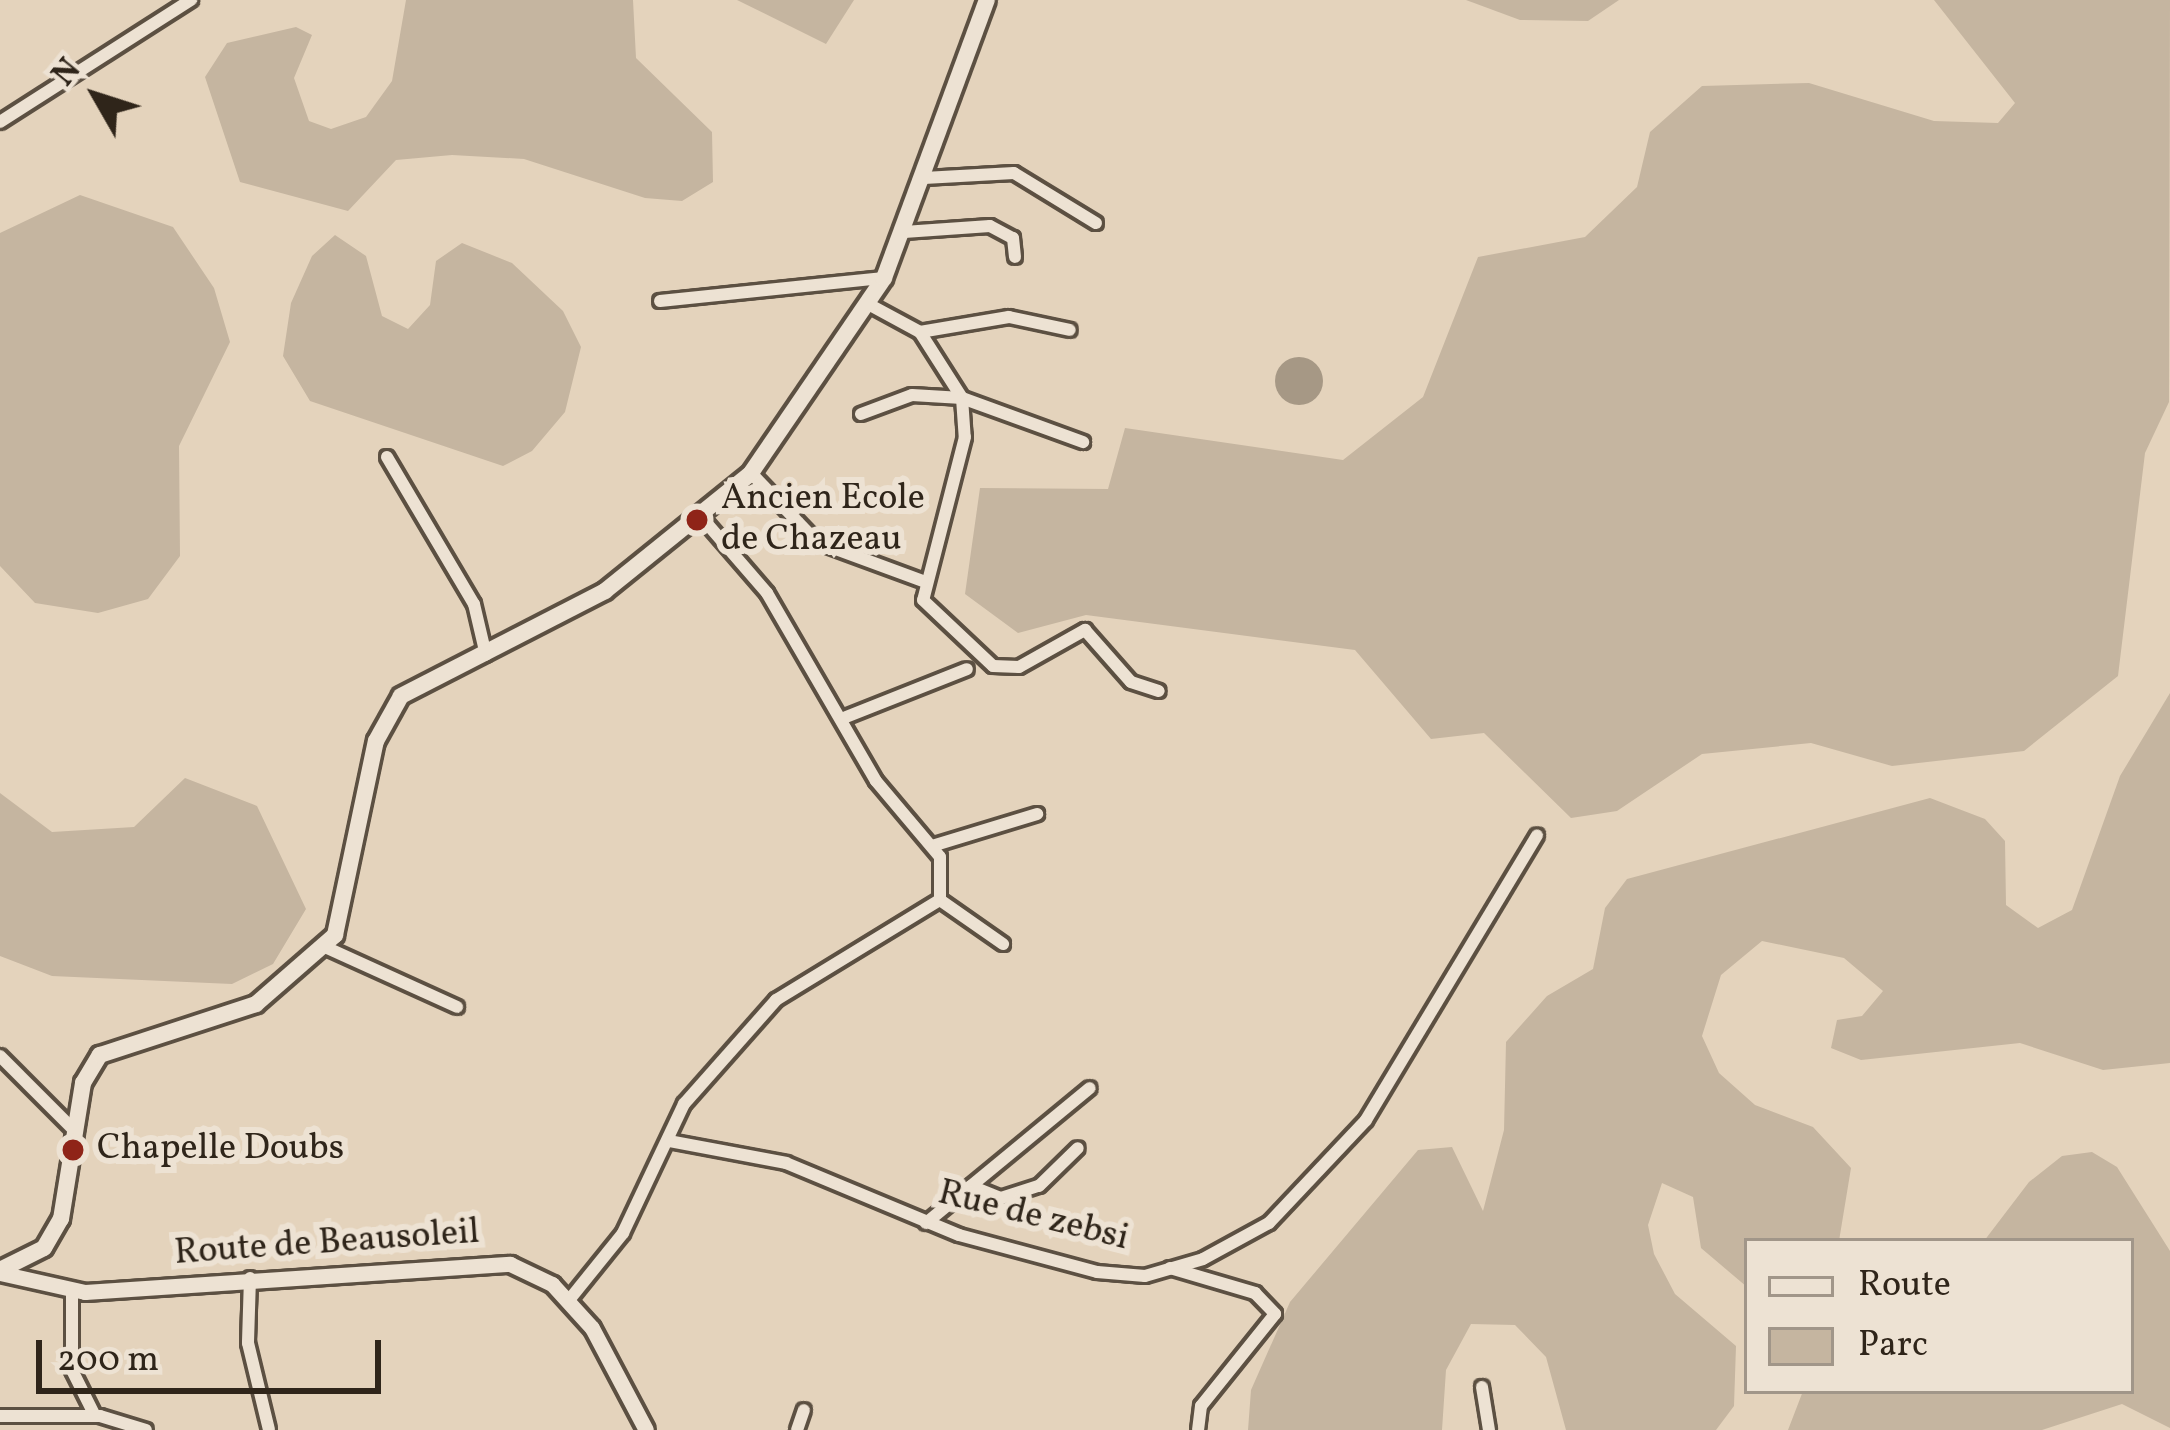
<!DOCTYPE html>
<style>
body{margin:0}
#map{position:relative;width:2170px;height:1430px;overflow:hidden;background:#e4d3bc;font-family:Vollkorn,serif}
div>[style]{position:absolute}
.green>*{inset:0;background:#c5b5a0}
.water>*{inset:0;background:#a69885}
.round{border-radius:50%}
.roads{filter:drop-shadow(3px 0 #5c5042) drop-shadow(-3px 0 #5c5042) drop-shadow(0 3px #5c5042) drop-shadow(0 -3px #5c5042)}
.minor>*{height:12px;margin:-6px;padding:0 6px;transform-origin:6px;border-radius:6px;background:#ede2d3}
.tertiary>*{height:15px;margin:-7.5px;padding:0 7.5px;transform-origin:7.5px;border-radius:7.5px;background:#ede2d3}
.secondary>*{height:16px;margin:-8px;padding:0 8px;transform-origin:8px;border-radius:8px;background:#ede2d3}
.dots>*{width:33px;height:33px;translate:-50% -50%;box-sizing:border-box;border:6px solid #ede2d3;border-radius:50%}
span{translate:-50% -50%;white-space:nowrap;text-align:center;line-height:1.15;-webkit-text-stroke:12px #ede2d3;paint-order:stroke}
.poi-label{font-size:36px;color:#2f251a}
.left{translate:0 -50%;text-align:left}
.street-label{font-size:36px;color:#2f251a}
.legend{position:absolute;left:1744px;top:1238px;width:390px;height:156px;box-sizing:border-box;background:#ede2d3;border:3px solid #a19689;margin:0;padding:15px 21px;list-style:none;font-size:36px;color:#2f251a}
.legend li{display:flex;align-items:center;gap:24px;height:60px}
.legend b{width:60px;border:3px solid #a19689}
.north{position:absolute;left:36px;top:36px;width:120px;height:120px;-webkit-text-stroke:9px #ede2d3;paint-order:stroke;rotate:309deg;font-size:33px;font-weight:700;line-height:48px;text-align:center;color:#2f251a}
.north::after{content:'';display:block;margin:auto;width:42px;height:54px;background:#2f251a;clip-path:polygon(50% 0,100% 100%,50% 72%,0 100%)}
.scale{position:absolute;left:36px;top:1340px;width:345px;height:54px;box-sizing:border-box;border:6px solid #2f251a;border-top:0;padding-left:15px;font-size:36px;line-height:42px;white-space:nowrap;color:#2f251a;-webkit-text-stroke:9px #ede2d3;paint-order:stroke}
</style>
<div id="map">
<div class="green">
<div style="clip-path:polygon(406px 0,633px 0,636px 58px,712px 132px,713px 182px,682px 201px,645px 198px,524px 159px,452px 155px,396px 160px,348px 211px,240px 182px,205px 77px,227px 43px,296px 27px,312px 35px,294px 78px,309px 121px,331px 129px,366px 117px,392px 81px)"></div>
<div style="clip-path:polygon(737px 0,854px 0,826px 44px)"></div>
<div style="clip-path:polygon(1466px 0,1619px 0,1588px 21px,1520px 20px)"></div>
<div style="clip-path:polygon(1934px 0,2170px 0,2169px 402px,2145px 453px,2118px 676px,2024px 751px,1892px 766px,1811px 743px,1702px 754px,1617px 811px,1571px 818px,1484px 733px,1431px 739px,1355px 650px,1086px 615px,1018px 633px,965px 594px,980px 488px,1108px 489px,1125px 428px,1343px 460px,1423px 397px,1478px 257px,1585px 237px,1637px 187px,1650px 132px,1702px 86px,1809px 83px,1934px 121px,1998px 123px,2015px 103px)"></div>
<div style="clip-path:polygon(80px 195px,173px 227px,214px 288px,230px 342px,179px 446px,180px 556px,148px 599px,98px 613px,35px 603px,0 566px,0 233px)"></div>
<div style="clip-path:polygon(335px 235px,366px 256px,382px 316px,408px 329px,430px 305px,436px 261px,462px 243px,512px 263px,563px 311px,581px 347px,565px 412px,532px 451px,503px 466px,310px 401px,283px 356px,291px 303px,312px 256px)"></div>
<div style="clip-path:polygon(2170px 693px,2170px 1063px,2103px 1070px,2020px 1043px,1861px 1060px,1831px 1048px,1837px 1020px,1862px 1016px,1883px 991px,1844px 958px,1762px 941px,1721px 975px,1702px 1036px,1719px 1073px,1755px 1105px,1813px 1127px,1851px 1168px,1839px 1241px,1747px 1241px,1747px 1287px,1701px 1248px,1693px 1197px,1662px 1183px,1648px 1225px,1654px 1254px,1675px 1294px,1736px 1346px,1734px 1406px,1716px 1430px,1566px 1430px,1546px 1357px,1515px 1325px,1471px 1324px,1446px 1370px,1442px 1430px,1248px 1430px,1251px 1390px,1290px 1302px,1418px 1150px,1452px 1147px,1483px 1211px,1504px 1130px,1506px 1042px,1547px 996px,1593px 969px,1605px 908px,1627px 879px,1930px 798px,1985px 819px,2005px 841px,2006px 905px,2038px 928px,2072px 910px,2120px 776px)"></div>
<div style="clip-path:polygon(185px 778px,257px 806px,306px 909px,273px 964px,232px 984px,52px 976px,0 956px,0 793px,52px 832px,134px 827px)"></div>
<div style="clip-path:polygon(2092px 1152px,2117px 1167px,2170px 1251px,2170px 1428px,2122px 1404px,2042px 1430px,1788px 1430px,1803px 1391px,2131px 1391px,2131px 1241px,1984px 1241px,2029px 1182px,2062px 1156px)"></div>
</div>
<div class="water">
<div class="round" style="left:1275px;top:357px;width:48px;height:48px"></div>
</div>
<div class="roads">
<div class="minor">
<div style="left:0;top:122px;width:227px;rotate:-32.6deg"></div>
<div style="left:924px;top:178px;width:90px;rotate:-3.2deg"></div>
<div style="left:1014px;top:173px;width:96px;rotate:31.4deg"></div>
<div style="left:904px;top:232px;width:86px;rotate:-4deg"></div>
<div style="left:990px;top:226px;width:26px;rotate:28deg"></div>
<div style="left:1013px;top:238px;width:19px;rotate:84deg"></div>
<div style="left:660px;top:301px;width:225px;rotate:-5.9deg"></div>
<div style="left:870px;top:305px;width:57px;rotate:28.4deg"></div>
<div style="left:920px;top:332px;width:78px;rotate:57.5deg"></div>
<div style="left:962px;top:398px;width:39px;rotate:86deg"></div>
<div style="left:965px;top:437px;width:168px;rotate:104.4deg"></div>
<div style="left:923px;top:600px;width:96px;rotate:43.3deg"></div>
<div style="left:993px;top:666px;width:26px;rotate:2deg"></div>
<div style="left:1019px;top:667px;width:76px;rotate:-29.3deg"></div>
<div style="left:1085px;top:630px;width:69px;rotate:48.5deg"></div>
<div style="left:1131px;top:682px;width:29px;rotate:18deg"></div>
<div style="left:920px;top:332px;width:90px;rotate:-9.6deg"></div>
<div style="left:1009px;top:317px;width:62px;rotate:12deg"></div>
<div style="left:861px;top:414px;width:54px;rotate:-20.4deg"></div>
<div style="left:912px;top:395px;width:50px;rotate:3.4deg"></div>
<div style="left:962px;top:398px;width:129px;rotate:20deg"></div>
<div style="left:387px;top:457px;width:171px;rotate:59.4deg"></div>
<div style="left:474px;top:604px;width:52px;rotate:76.8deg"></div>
<div style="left:751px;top:473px;width:95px;rotate:46.3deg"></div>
<div style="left:817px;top:542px;width:116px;rotate:20.2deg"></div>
<div style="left:703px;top:519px;width:98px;rotate:49.1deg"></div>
<div style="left:767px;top:593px;width:217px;rotate:59.9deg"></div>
<div style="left:876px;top:781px;width:99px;rotate:49.9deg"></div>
<div style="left:940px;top:857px;width:43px;rotate:90deg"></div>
<div style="left:846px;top:717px;width:130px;rotate:-21.6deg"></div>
<div style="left:932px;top:846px;width:110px;rotate:-16.9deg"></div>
<div style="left:325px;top:947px;width:145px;rotate:24.4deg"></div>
<div style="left:0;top:1056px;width:107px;rotate:45deg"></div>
<div style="left:669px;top:1141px;width:119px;rotate:10.6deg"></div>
<div style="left:786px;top:1163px;width:187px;rotate:22.6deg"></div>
<div style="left:959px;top:1235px;width:143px;rotate:15deg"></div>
<div style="left:1097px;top:1272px;width:48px;rotate:4.8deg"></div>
<div style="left:1145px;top:1276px;width:60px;rotate:-16.3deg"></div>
<div style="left:1203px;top:1259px;width:75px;rotate:-28.6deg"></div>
<div style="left:1269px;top:1223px;width:141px;rotate:-46.7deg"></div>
<div style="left:1366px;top:1120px;width:332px;rotate:-59deg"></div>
<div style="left:971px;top:1186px;width:32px;rotate:22deg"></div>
<div style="left:1001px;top:1198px;width:40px;rotate:-18deg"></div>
<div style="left:1039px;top:1186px;width:54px;rotate:-44.3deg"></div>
<div style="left:926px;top:1223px;width:212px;rotate:-39.5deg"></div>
<div style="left:1170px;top:1268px;width:89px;rotate:16.4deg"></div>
<div style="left:1255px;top:1293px;width:29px;rotate:46deg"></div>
<div style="left:1275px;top:1314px;width:118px;rotate:128.8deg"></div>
<div style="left:1201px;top:1406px;width:24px;rotate:97deg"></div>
<div style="left:250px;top:1278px;width:65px;rotate:91.8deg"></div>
<div style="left:248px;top:1343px;width:89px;rotate:76.4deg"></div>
<div style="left:72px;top:1291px;width:79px;rotate:90deg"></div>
<div style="left:72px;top:1370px;width:51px;rotate:63.4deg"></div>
<div style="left:569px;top:1300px;width:86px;rotate:-51.1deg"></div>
<div style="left:623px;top:1233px;width:143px;rotate:-64.7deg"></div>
<div style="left:684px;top:1104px;width:139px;rotate:-48.5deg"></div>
<div style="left:776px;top:1000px;width:192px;rotate:-31.4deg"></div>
<div style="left:940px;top:900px;width:77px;rotate:34.9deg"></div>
<div style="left:1482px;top:1387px;width:44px;rotate:80.8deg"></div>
<div style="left:0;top:1416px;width:100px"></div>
<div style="left:100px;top:1416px;width:48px;rotate:16.9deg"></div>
<div style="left:797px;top:1430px;width:21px;rotate:-71deg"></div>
</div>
<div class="tertiary">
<div style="left:0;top:1273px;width:87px;rotate:12.6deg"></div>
<div style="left:85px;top:1292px;width:426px;rotate:-3.8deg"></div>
<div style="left:510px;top:1264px;width:47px;rotate:25.5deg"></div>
<div style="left:552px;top:1284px;width:59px;rotate:47.7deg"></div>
<div style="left:592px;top:1328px;width:115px;rotate:62.1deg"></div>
</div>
<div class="secondary">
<div style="left:0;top:1270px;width:49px;rotate:-26.6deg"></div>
<div style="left:44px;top:1248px;width:34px;rotate:-60deg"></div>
<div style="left:61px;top:1219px;width:138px;rotate:-80.8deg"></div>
<div style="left:83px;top:1083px;width:33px;rotate:-59deg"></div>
<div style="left:100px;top:1055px;width:164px;rotate:-18.1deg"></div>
<div style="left:256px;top:1004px;width:105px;rotate:-41.1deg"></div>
<div style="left:335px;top:935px;width:198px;rotate:-78.1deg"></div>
<div style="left:376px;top:741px;width:51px;rotate:-60.9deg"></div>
<div style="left:401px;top:696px;width:229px;rotate:-27.2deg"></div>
<div style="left:605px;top:591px;width:188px;rotate:-38.9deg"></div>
<div style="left:751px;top:473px;width:236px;rotate:-55.7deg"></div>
<div style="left:884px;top:278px;width:296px;rotate:-69.7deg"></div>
</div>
</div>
<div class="dots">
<div style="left:697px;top:520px;background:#8f2418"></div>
<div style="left:73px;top:1150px;background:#8f2418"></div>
</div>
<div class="poi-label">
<span class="left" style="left:721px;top:520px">Ancien Ecole<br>de Chazeau</span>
<span class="left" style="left:97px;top:1150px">Chapelle Doubs</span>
</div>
<div class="street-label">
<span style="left:1033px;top:1217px;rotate:14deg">Rue de zebsi</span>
<span style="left:327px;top:1244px;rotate:-4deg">Route de Beausoleil</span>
</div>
<ul class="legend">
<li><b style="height:15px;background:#ede2d3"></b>Route</li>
<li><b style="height:33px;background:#c5b5a0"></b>Parc</li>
</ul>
<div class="north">N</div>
<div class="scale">200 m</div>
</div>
